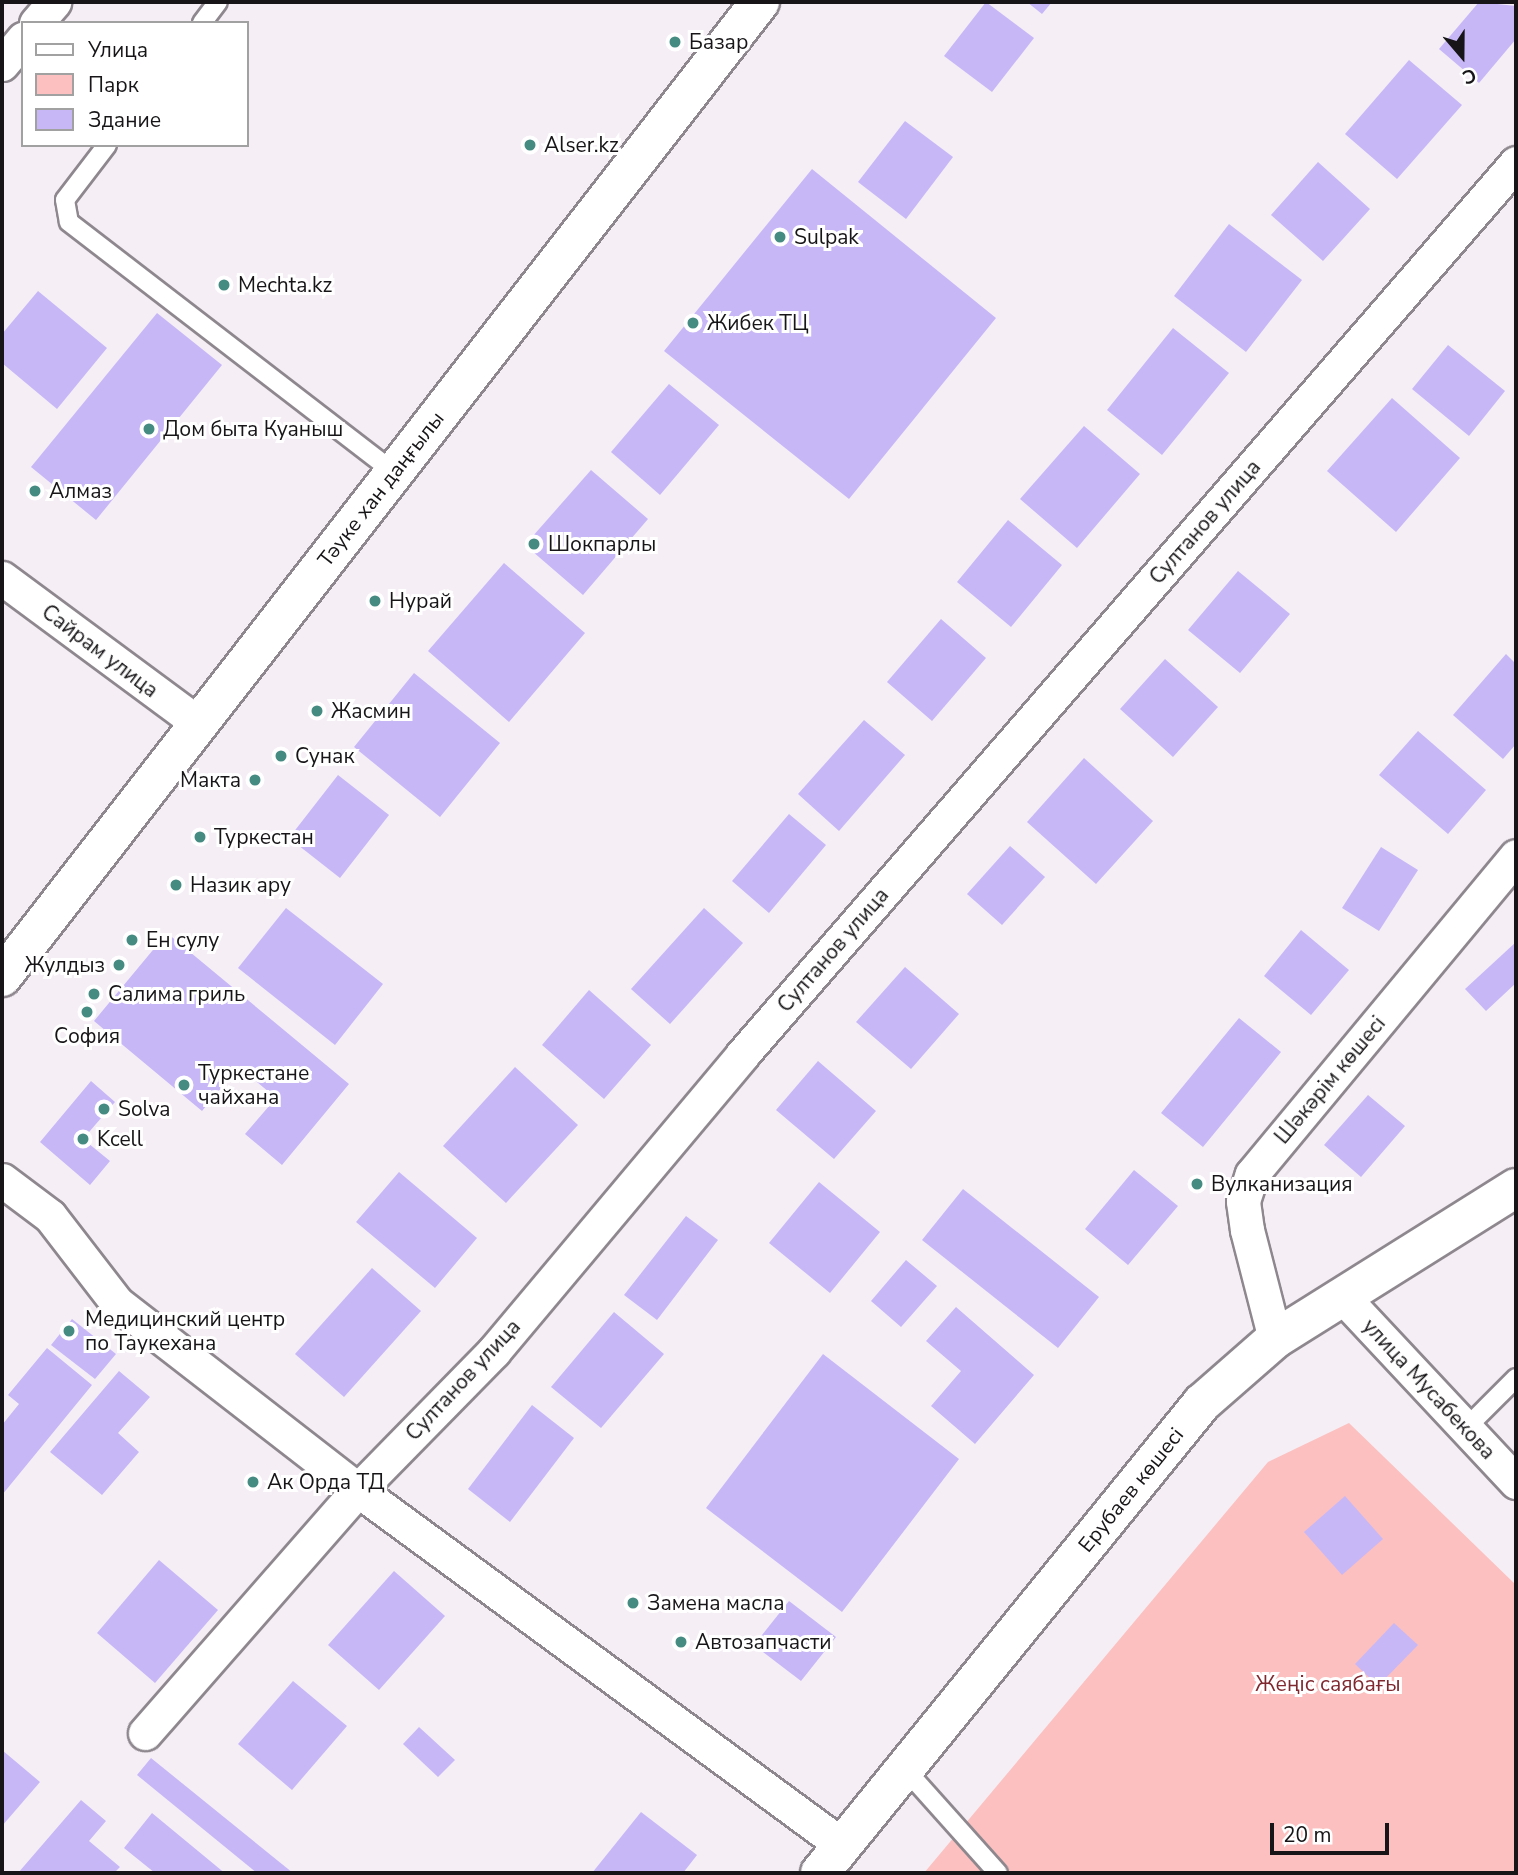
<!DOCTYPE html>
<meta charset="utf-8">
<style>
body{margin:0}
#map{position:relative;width:1518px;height:1875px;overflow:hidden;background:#f5eef5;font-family:"Nunito Sans",sans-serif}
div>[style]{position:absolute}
.green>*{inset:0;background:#fbc0bf}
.building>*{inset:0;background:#c8b7f7}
.roads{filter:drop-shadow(2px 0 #8e888e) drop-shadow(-2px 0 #8e888e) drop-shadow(0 2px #8e888e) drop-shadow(0 -2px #8e888e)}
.lane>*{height:18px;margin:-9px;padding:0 9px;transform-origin:9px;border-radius:9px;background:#fff}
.street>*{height:33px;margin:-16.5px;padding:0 16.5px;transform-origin:16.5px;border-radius:16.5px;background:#fff}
.secondary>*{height:38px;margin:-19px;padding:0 19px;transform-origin:19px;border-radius:19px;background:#fff}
.dots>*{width:19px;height:19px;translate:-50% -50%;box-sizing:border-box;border:4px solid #fff;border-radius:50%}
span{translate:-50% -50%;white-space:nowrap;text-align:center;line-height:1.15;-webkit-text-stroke:6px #fff;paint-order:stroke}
.poi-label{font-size:21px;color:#171517}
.left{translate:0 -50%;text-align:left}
.right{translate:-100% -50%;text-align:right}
.street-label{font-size:21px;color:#171517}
.park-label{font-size:21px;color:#7f282f}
.frame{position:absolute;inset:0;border:4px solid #171517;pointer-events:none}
.legend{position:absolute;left:21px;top:21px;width:228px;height:126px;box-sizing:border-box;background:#fff;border:2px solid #a2a1a2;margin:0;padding:9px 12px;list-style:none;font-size:21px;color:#171517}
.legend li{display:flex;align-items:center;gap:14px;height:35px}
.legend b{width:35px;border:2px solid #a2a1a2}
.north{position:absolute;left:1427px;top:21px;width:70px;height:70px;-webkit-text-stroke:5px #fff;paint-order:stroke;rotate:160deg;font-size:19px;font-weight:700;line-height:28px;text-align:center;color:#171517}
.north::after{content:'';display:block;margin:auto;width:24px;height:32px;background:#171517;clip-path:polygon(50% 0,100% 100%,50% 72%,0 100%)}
.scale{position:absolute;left:1270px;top:1823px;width:119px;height:32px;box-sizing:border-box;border:4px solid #171517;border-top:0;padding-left:9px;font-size:21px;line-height:24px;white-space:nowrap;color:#171517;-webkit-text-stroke:5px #fff;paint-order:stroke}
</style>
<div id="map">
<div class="green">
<div style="clip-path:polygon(1349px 1423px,1516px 1585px,1516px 1873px,924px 1873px,1268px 1462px)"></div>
</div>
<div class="building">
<div style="clip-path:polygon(986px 2px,1034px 38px,992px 92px,944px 56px)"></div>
<div style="clip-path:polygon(1027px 2px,1052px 2px,1042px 14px)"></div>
<div style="clip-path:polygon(1479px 2px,1516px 6px,1516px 39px,1479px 83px,1439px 49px)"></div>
<div style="clip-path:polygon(1409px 60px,1462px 105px,1397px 179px,1345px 134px)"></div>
<div style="clip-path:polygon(905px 121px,953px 157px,906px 219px,858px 182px)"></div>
<div style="clip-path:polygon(1318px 162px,1370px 209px,1323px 261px,1271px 215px)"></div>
<div style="clip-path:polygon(812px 169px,996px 318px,849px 499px,664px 351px)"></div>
<div style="clip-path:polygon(1229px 224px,1302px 280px,1246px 352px,1174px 296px)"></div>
<div style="clip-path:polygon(38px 291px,107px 348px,57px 409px,2px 363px,2px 334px)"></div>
<div style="clip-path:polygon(157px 313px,222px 365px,96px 520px,31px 467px)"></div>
<div style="clip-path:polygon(1173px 328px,1229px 373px,1162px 455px,1107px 410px)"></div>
<div style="clip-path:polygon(1448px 345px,1505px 391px,1469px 436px,1412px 389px)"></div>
<div style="clip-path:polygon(669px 384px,719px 425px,660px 495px,611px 452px)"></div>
<div style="clip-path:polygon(1392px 398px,1460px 458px,1396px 532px,1327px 471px)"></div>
<div style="clip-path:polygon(1084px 426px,1140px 474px,1077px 548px,1020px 499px)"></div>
<div style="clip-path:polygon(591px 470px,648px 519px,583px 595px,525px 545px)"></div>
<div style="clip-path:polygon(1008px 520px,1062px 565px,1011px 627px,957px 582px)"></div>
<div style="clip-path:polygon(504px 563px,585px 633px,509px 722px,428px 651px)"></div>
<div style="clip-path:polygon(1238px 571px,1290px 614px,1240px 673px,1188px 630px)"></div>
<div style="clip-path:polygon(941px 619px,986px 658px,932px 721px,887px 682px)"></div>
<div style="clip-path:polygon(1506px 654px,1516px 664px,1516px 744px,1503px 759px,1453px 715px)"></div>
<div style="clip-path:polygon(1165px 659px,1218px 707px,1173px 757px,1120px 709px)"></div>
<div style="clip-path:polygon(414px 673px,500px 743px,440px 817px,354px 747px)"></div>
<div style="clip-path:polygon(864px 720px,905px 755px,839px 831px,798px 794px)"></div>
<div style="clip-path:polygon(1418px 731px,1486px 790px,1448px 834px,1379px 775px)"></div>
<div style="clip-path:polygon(1084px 758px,1153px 821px,1096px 884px,1027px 822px)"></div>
<div style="clip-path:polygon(338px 775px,389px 815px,340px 878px,289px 838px)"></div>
<div style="clip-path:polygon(789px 814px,826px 845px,769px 913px,732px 881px)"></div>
<div style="clip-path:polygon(1010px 846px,1045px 877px,1002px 925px,967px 894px)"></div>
<div style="clip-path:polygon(1381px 847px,1418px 870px,1379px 931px,1342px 908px)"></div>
<div style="clip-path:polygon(286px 908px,383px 984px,335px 1045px,238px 968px)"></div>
<div style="clip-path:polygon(704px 908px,743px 943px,670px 1024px,631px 989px)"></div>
<div style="clip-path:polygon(1301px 930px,1349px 970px,1311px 1015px,1264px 976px)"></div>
<div style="clip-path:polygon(167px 933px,349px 1084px,282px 1165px,245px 1134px,276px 1098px,239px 1067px,202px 1111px,94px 1021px)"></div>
<div style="clip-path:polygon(1516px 942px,1516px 983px,1486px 1011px,1465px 989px)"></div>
<div style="clip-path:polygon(905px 967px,959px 1014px,911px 1069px,856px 1022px)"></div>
<div style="clip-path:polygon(589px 990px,651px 1045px,604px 1099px,542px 1045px)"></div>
<div style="clip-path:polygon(1239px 1018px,1281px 1052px,1203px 1147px,1161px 1113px)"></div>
<div style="clip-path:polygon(818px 1061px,876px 1111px,834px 1159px,776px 1110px)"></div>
<div style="clip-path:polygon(515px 1067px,578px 1125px,506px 1203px,443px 1146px)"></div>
<div style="clip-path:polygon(91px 1081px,115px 1102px,83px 1139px,110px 1161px,90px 1185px,40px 1142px)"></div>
<div style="clip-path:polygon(1368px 1095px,1405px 1126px,1361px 1177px,1324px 1145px)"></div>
<div style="clip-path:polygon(1134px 1170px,1178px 1206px,1128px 1265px,1085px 1229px)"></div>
<div style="clip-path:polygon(399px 1172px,477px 1238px,435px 1288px,356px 1222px)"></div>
<div style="clip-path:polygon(819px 1182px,880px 1232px,830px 1293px,769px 1243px)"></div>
<div style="clip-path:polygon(963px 1189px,1099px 1297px,1058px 1348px,922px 1240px)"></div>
<div style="clip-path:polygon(686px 1216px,718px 1240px,657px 1320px,624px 1295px)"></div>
<div style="clip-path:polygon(906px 1260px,937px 1286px,901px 1327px,871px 1301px)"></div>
<div style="clip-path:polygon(372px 1268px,421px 1311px,344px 1397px,295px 1354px)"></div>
<div style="clip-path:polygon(956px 1307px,1034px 1375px,975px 1444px,931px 1406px,961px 1371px,926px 1341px)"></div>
<div style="clip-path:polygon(614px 1312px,664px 1354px,601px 1428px,551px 1387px)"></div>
<div style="clip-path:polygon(72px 1319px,116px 1354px,95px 1379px,51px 1345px)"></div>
<div style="clip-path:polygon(47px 1348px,92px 1385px,2px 1495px,2px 1425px,19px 1404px,8px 1395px)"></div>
<div style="clip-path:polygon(823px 1354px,959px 1459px,842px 1612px,706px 1508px)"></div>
<div style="clip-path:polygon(119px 1371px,150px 1397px,118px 1433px,139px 1452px,102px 1495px,50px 1452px)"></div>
<div style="clip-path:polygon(532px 1405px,574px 1438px,510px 1522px,468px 1489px)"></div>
<div style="clip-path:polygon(1345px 1496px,1383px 1539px,1342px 1575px,1304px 1532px)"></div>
<div style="clip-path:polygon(159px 1560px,218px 1610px,155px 1683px,97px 1633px)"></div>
<div style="clip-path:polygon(394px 1571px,445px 1616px,379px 1690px,328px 1645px)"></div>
<div style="clip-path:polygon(789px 1601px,836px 1637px,801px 1681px,754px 1645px)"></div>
<div style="clip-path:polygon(1394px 1623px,1418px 1645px,1378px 1686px,1355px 1664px)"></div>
<div style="clip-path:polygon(293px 1681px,347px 1726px,292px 1790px,238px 1744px)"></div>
<div style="clip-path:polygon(419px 1727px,455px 1760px,438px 1777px,403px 1744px)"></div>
<div style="clip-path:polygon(2px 1750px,40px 1782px,2px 1826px)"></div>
<div style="clip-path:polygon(151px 1758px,293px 1873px,257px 1873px,137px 1775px)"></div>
<div style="clip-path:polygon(81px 1800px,106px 1821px,89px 1841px,120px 1867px,114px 1873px,18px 1873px)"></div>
<div style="clip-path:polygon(641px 1812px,697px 1855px,683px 1873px,592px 1873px)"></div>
<div style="clip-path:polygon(152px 1813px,221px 1870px,225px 1873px,155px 1873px,124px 1848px)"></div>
</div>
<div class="roads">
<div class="lane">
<div style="left:202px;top:23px;width:26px;rotate:-53deg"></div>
<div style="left:107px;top:145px;width:69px;rotate:127.4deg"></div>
<div style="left:65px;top:200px;width:22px;rotate:80deg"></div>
<div style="left:69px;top:222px;width:410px;rotate:37.6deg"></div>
<div style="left:1465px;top:1429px;width:72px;rotate:-45deg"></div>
<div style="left:904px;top:1768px;width:141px;rotate:48.2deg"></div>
</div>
<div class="street">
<div style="left:36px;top:23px;width:28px;rotate:-49deg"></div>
<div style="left:2px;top:64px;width:33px;rotate:-50deg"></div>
<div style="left:2px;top:578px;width:245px;rotate:36.5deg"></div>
<div style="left:2px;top:1180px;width:60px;rotate:36.9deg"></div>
<div style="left:50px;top:1216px;width:110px;rotate:52.4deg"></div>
<div style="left:117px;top:1303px;width:305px;rotate:37.8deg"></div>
<div style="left:358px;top:1490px;width:600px;rotate:36.26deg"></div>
<div style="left:1342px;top:1296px;width:255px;rotate:46.9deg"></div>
<div style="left:1275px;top:1339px;width:113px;rotate:-104.4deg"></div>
<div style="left:1247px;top:1230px;width:29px;rotate:-98deg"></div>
<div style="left:1243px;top:1201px;width:28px;rotate:-72deg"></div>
<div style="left:1252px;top:1174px;width:413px;rotate:-50.3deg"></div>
<div style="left:145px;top:1733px;width:323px;rotate:-48.8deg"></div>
<div style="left:358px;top:1490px;width:194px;rotate:-45.6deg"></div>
<div style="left:494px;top:1351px;width:386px;rotate:-50deg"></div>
<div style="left:742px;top:1055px;width:1181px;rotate:-49.05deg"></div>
</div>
<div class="secondary">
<div style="left:2px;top:977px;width:1235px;rotate:-52.14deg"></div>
<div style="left:820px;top:1873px;width:606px;rotate:-50.9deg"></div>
<div style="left:1202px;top:1403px;width:97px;rotate:-41.2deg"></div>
<div style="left:1275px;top:1339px;width:284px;rotate:-32.1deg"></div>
</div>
</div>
<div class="dots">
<div style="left:675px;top:42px;background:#458b82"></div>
<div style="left:530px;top:145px;background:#458b82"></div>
<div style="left:780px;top:237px;background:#458b82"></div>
<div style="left:224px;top:285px;background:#458b82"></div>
<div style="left:693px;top:323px;background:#458b82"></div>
<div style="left:149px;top:429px;background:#458b82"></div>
<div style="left:35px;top:491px;background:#458b82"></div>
<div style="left:534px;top:544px;background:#458b82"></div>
<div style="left:375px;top:601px;background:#458b82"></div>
<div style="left:317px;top:711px;background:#458b82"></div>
<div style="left:281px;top:756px;background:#458b82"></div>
<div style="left:255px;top:780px;background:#458b82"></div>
<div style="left:200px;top:837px;background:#458b82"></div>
<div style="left:176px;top:885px;background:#458b82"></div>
<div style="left:132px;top:940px;background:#458b82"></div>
<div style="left:119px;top:965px;background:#458b82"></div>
<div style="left:94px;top:994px;background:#458b82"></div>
<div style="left:87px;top:1012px;background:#458b82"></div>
<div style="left:184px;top:1085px;background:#458b82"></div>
<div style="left:104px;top:1109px;background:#458b82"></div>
<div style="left:83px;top:1139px;background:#458b82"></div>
<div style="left:1197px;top:1184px;background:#458b82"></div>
<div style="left:69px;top:1331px;background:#458b82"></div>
<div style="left:253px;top:1482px;background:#458b82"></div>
<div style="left:633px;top:1603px;background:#458b82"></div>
<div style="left:681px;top:1642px;background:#458b82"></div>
</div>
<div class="poi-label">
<span class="left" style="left:689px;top:42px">Базар</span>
<span class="left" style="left:544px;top:145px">Alser.kz</span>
<span class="left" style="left:794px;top:237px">Sulpak</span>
<span class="left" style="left:238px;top:285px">Mechta.kz</span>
<span class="left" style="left:707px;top:323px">Жибек ТЦ</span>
<span class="left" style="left:163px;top:429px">Дом быта Куаныш</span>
<span class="left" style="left:49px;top:491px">Алмаз</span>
<span class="left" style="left:548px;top:544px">Шокпарлы</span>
<span class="left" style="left:389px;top:601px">Нурай</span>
<span class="left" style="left:331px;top:711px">Жасмин</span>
<span class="left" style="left:295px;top:756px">Сунак</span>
<span class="right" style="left:241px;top:780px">Макта</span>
<span class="left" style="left:214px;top:837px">Туркестан</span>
<span class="left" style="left:190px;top:885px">Назик ару</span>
<span class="left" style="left:146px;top:940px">Ен сулу</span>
<span class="right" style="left:105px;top:965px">Жулдыз</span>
<span class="left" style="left:108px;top:994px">Салима гриль</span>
<span style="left:87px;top:1036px">София</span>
<span class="left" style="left:198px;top:1085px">Туркестане<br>чайхана</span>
<span class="left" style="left:118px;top:1109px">Solva</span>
<span class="left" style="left:97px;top:1139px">Kcell</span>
<span class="left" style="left:1211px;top:1184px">Вулканизация</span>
<span class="left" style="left:85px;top:1331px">Медицинский центр<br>по Таукехана</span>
<span class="left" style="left:267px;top:1482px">Ак Орда ТД</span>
<span class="left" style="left:647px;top:1603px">Замена масла</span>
<span class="left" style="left:695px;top:1642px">Автозапчасти</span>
</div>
<div class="street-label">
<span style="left:381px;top:489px;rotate:-52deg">Тәуке хан даңғылы</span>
<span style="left:1205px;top:522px;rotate:-49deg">Султанов улица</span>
<span style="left:100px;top:651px;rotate:37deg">Сайрам улица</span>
<span style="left:833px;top:950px;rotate:-49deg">Султанов улица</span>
<span style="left:1330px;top:1080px;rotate:-50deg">Шәкәрім көшесі</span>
<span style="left:463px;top:1380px;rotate:-47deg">Султанов улица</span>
<span style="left:1429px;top:1389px;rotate:47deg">улица Мусабекова</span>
<span style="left:1131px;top:1490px;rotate:-51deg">Ерубаев көшесі</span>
</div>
<div class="park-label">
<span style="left:1328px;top:1684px">Жеңіс саябағы</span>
</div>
<div class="frame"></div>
<ul class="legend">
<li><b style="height:9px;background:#fff"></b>Улица</li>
<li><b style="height:19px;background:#fbc0bf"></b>Парк</li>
<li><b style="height:19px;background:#c8b7f7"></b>Здание</li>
</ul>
<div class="north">С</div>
<div class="scale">20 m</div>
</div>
